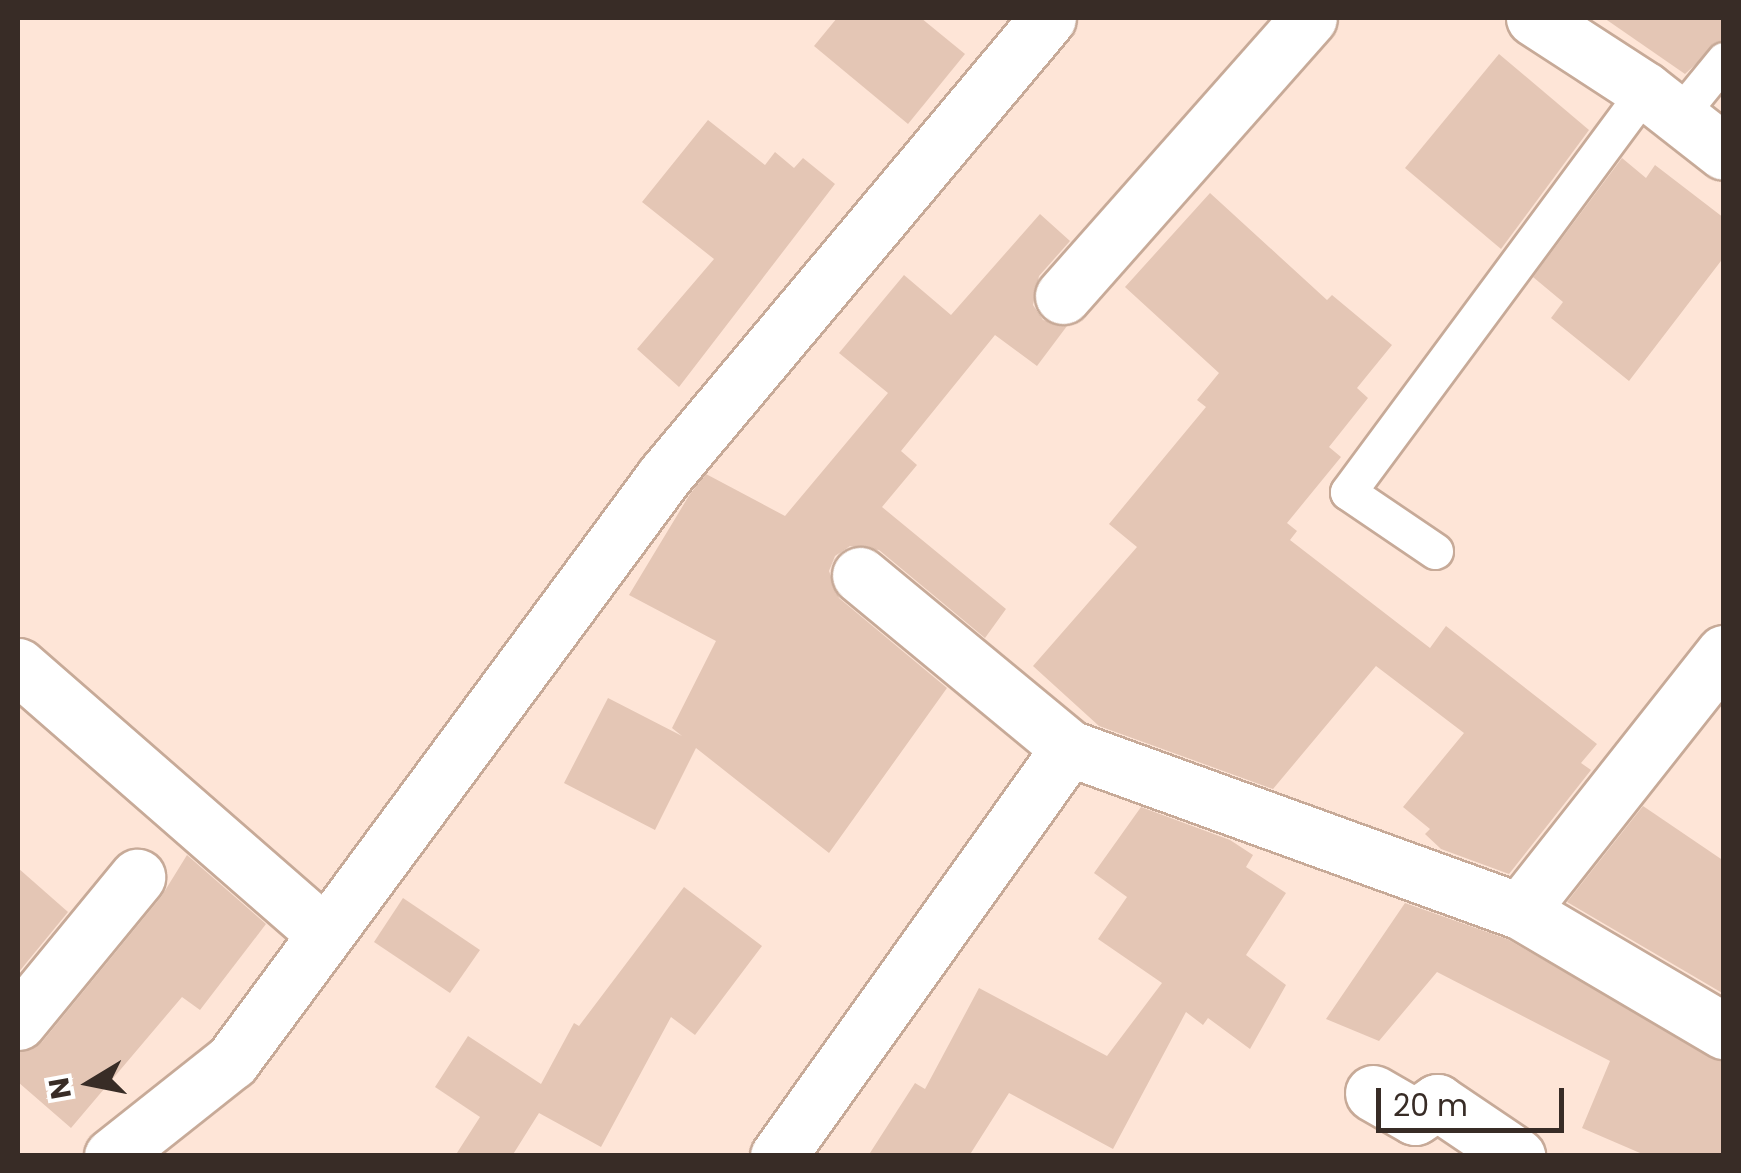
<!DOCTYPE html>
<style>
body{margin:0}
#map{position:relative;width:1741px;height:1173px;overflow:hidden;background:#fee5d7;font-family:Poppins,sans-serif}
div>[style]{position:absolute}
.building>*{inset:0;background:#e4c6b5}
.roads{filter:drop-shadow(2px 0 #c7aa98) drop-shadow(-2px 0 #c7aa98) drop-shadow(0 2px #c7aa98) drop-shadow(0 -2px #c7aa98)}
.service>*{height:35px;margin:-17.5px;padding:0 17.5px;transform-origin:17.5px;border-radius:17.5px;background:#fff}
.minor>*{height:55px;margin:-27.5px;padding:0 27.5px;transform-origin:27.5px;border-radius:27.5px;background:#fff}
span{translate:-50% -50%;white-space:nowrap;text-align:center;line-height:1.15;-webkit-text-stroke:9px #fff;paint-order:stroke}
.frame{position:absolute;inset:0;border:20px solid #382c26;pointer-events:none}
.north{position:absolute;left:40px;top:1033px;width:100px;height:100px;-webkit-text-stroke:8px #fff;paint-order:stroke;rotate:260deg;font-size:28px;font-weight:700;line-height:40px;text-align:center;color:#382c26}
.north::after{content:'';display:block;margin:auto;width:35px;height:45px;background:#382c26;clip-path:polygon(50% 0,100% 100%,50% 72%,0 100%)}
.scale{position:absolute;left:1376px;top:1088px;width:188px;height:45px;box-sizing:border-box;border:5px solid #382c26;border-top:0;padding-left:12px;font-size:30px;line-height:35px;white-space:nowrap;color:#382c26;-webkit-text-stroke:8px #fff;paint-order:stroke}
</style>
<div id="map">
<div class="building">
<div style="clip-path:polygon(837px 18px,921px 18px,965px 54px,908px 124px,814px 46px)"></div>
<div style="clip-path:polygon(1604px 18px,1724px 18px,1724px 38px,1685px 74px)"></div>
<div style="clip-path:polygon(1499px 54px,1589px 130px,1501px 249px,1405px 168px)"></div>
<div style="clip-path:polygon(708px 120px,765px 165px,775px 152px,794px 168px,803px 158px,835px 184px,679px 387px,637px 349px,714px 259px,642px 202px)"></div>
<div style="clip-path:polygon(1622px 158px,1646px 178px,1655px 165px,1724px 218px,1724px 257px,1629px 381px,1551px 318px,1563px 302px,1533px 277px)"></div>
<div style="clip-path:polygon(1210px 193px,1327px 300px,1332px 295px,1392px 345px,1357px 388px,1368px 398px,1329px 447px,1341px 457px,1287px 523px,1297px 531px,1290px 540px,1430px 648px,1446px 626px,1597px 744px,1581px 763px,1591px 770px,1509px 874px,1441px 849px,1425px 834px,1430px 829px,1403px 807px,1464px 733px,1376px 666px,1273px 789px,1099px 726px,1033px 666px,1137px 547px,1109px 524px,1206px 407px,1197px 400px,1219px 373px,1125px 287px)"></div>
<div style="clip-path:polygon(1040px 214px,1070px 241px,1039px 276px,1033px 305px,1043px 320px,1067px 326px,1037px 366px,995px 335px,901px 451px,917px 465px,882px 507px,1006px 609px,985px 638px,879px 550px,850px 546px,835px 556px,829px 571px,839px 598px,947px 688px,829px 853px,696px 748px,655px 830px,564px 783px,608px 698px,682px 736px,672px 728px,716px 641px,629px 595px,690px 494px,706px 474px,785px 516px,888px 393px,839px 353px,904px 275px,951px 315px)"></div>
<div style="clip-path:polygon(1643px 806px,1724px 861px,1724px 994px,1567px 902px)"></div>
<div style="clip-path:polygon(1141px 807px,1230px 840px,1253px 855px,1246px 867px,1286px 893px,1246px 955px,1286px 985px,1250px 1049px,1208px 1018px,1203px 1025px,1186px 1012px,1113px 1149px,1009px 1093px,969px 1156px,868px 1156px,915px 1083px,925px 1089px,979px 988px,1107px 1056px,1162px 983px,1098px 939px,1127px 897px,1094px 873px)"></div>
<div style="clip-path:polygon(187px 855px,266px 924px,200px 1010px,182px 997px,71px 1128px,18px 1082px,18px 1052px,42px 1042px,161px 897px)"></div>
<div style="clip-path:polygon(18px 868px,68px 912px,18px 973px)"></div>
<div style="clip-path:polygon(684px 887px,762px 946px,695px 1035px,671px 1017px,601px 1147px,539px 1113px,512px 1156px,455px 1156px,480px 1117px,435px 1087px,468px 1036px,541px 1084px,574px 1023px,579px 1026px)"></div>
<div style="clip-path:polygon(403px 898px,480px 950px,450px 993px,374px 942px)"></div>
<div style="clip-path:polygon(1405px 903px,1507px 939px,1724px 1062px,1724px 1156px,1647px 1156px,1582px 1128px,1610px 1061px,1437px 972px,1379px 1041px,1326px 1019px)"></div>
</div>
<div class="roads">
<div class="service">
<div style="left:1679px;top:115px;width:71px;rotate:-50.7deg"></div>
<div style="left:1435px;top:551px;width:105px;rotate:-145.9deg"></div>
<div style="left:1348px;top:492px;width:500px;rotate:-53.5deg"></div>
</div>
<div class="minor">
<div style="left:1534px;top:18px;width:132px;rotate:33deg"></div>
<div style="left:1645px;top:90px;width:100px;rotate:38.1deg"></div>
<div style="left:1063px;top:296px;width:371px;rotate:-48.5deg"></div>
<div style="left:860px;top:575px;width:271px;rotate:39.6deg"></div>
<div style="left:1069px;top:748px;width:480px;rotate:19.9deg"></div>
<div style="left:1520px;top:911px;width:237px;rotate:30.5deg"></div>
<div style="left:18px;top:666px;width:408px;rotate:41.1deg"></div>
<div style="left:1520px;top:911px;width:329px;rotate:-51.7deg"></div>
<div style="left:18px;top:1022px;width:188px;rotate:-50.6deg"></div>
<div style="left:1373px;top:1093px;width:48px;rotate:29.7deg"></div>
<div style="left:1415px;top:1117px;width:27px;rotate:-34deg"></div>
<div style="left:1437px;top:1102px;width:97px;rotate:34deg"></div>
<div style="left:112px;top:1156px;width:153px;rotate:-38.4deg"></div>
<div style="left:232px;top:1061px;width:729px;rotate:-53.54deg"></div>
<div style="left:665px;top:475px;width:596px;rotate:-50.03deg"></div>
<div style="left:778px;top:1156px;width:501px;rotate:-54.5deg"></div>
</div>
</div>
<div class="frame"></div>
<div class="north">N</div>
<div class="scale">20 m</div>
</div>
